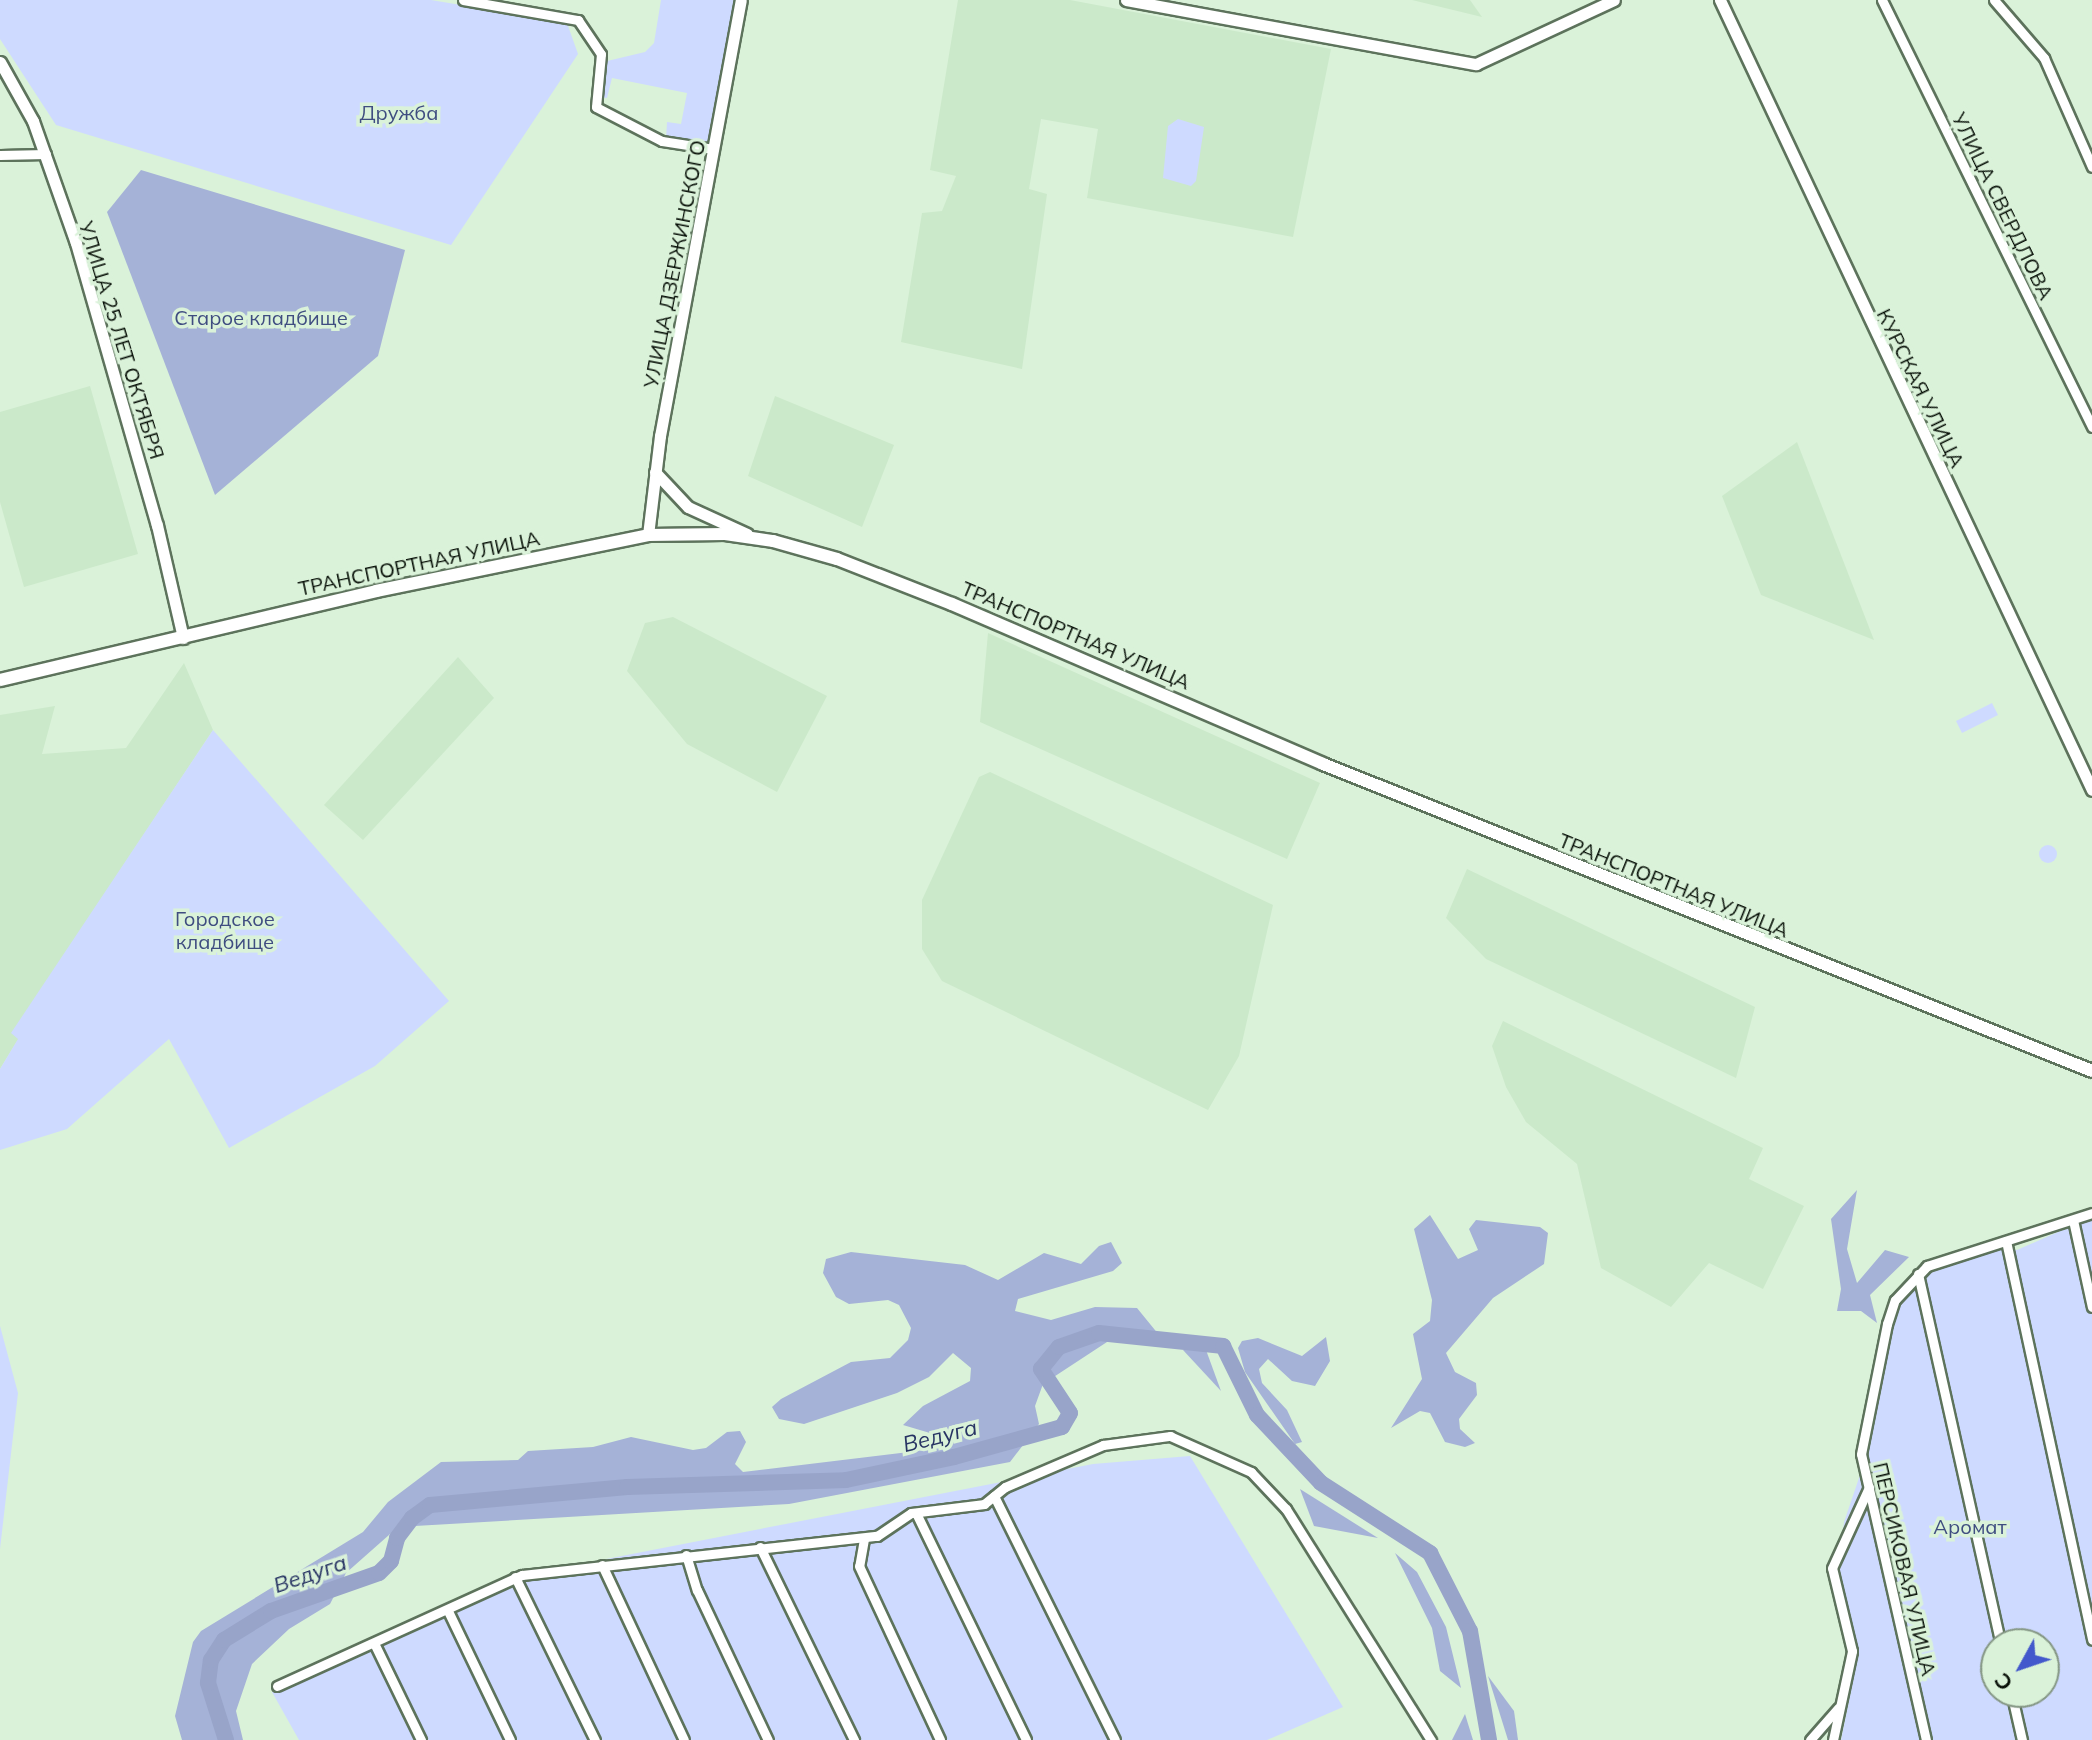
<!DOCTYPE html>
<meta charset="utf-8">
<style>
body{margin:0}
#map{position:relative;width:2092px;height:1740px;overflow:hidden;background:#daf2d9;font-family:Mulish,sans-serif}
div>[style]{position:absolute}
.built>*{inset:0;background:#cbe9ca}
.green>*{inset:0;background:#cedaff}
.round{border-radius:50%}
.forest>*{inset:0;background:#a5b2d7}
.river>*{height:16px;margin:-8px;padding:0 8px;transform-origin:8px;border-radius:8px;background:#98a4c9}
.roads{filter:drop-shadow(2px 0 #5d735c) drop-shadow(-2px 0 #5d735c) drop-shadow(0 2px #5d735c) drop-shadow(0 -2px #5d735c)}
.minor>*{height:9px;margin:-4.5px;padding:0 4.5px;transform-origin:4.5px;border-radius:4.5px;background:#fff}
.tertiary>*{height:11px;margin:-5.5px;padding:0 5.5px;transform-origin:5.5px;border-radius:5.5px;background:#fff}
.secondary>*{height:12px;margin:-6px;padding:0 6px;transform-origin:6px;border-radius:6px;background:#fff}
span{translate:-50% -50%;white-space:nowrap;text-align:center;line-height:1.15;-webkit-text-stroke:7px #daf2d9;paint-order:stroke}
.park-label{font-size:20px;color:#3f4d80}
.street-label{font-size:20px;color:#060e06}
.water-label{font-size:22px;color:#273363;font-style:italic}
.north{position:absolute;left:1980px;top:1628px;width:80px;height:80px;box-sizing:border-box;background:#daf2d9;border:2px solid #859785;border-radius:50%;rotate:230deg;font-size:22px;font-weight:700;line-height:32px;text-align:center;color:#060e06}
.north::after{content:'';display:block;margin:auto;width:28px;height:36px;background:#4358cc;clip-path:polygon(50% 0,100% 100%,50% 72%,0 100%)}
</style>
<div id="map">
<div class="built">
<div style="clip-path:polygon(958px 0,1070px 0,1331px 49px,1293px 237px,1087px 198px,1098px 129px,1041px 119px,1029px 189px,1047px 194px,1022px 369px,901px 342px,922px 213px,942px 211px,956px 176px,930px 170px)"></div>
<div style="clip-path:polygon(1412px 0,1470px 0,1482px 17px)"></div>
<div style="clip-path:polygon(90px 386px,138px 554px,24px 587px,0 502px,0 412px)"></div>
<div style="clip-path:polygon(775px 396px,894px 445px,862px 527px,748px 476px)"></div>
<div style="clip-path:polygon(1797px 442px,1874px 640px,1761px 595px,1722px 496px)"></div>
<div style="clip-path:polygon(673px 617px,827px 696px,777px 792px,687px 744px,627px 671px,645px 623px)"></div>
<div style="clip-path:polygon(988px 633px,1320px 783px,1287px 859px,980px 722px)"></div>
<div style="clip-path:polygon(458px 657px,494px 698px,363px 840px,324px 805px)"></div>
<div style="clip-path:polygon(184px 663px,213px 730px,12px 1033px,19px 1038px,0 1069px,0 715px,55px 706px,42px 754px,126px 748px)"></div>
<div style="clip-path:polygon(990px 772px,1273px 905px,1239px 1056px,1208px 1110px,942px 981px,922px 949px,922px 900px,979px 777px)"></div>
<div style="clip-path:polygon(1467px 869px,1755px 1007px,1736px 1078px,1486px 959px,1446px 918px)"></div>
<div style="clip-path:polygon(1503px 1021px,1763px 1148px,1749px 1179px,1804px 1206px,1763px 1289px,1709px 1263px,1671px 1307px,1601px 1268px,1577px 1164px,1526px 1122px,1506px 1087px,1492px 1046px)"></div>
</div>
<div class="green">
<div style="clip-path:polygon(0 0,431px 0,567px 23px,578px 54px,451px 245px,56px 125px,0 39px)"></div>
<div style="clip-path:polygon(661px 0,736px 0,709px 140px,703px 145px,666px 140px,667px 122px,681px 124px,687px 93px,612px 78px,607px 98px,599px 97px,603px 62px,645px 52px,654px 43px)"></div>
<div style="clip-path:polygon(1178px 119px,1204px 127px,1196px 181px,1191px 186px,1163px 178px,1168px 126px)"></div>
<div style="clip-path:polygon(1992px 703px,1998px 715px,1962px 733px,1956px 721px)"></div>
<div style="clip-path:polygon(213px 730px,449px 1001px,375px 1066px,229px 1148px,169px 1039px,67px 1129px,0 1150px,0 1069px,18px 1039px,11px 1033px)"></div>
<div class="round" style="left:2039px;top:845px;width:18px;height:18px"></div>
<div style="clip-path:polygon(evenodd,2092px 1217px,2092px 1740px,1841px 1740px,1854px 1676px,1855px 1650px,1837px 1584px,1844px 1522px,1860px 1475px,1874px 1385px,1897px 1304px,1929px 1271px,1996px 1248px,2017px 1250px,2092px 1217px,1996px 1644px,2044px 1644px,2044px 1692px,1996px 1692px,1996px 1644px)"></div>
<div style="clip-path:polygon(0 1326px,18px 1393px,0 1549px)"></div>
<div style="clip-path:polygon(1190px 1456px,1343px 1707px,1267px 1740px,299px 1740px,272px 1692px,555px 1569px,1093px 1464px)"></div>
</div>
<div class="forest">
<div style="clip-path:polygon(141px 170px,405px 250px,378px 356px,215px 495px,107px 212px)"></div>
<div style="clip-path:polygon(1857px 1190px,1847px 1249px,1857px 1283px,1885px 1250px,1909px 1257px,1870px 1295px,1877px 1323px,1861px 1311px,1837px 1311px,1841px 1289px,1831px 1219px)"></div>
<div style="clip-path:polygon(1430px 1215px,1458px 1259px,1478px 1250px,1469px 1229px,1476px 1220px,1540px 1227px,1548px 1233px,1544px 1264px,1493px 1298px,1446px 1353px,1455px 1372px,1476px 1383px,1477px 1395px,1459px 1419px,1460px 1429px,1475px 1443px,1465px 1447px,1445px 1442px,1430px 1413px,1420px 1411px,1391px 1428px,1422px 1379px,1413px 1334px,1430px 1321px,1432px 1300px,1414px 1229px)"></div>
<div style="clip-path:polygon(1111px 1242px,1122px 1263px,1113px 1271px,1018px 1299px,1015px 1311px,1051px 1320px,1095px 1307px,1137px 1308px,1159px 1335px,1146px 1332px,1107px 1342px,1043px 1384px,1035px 1406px,1039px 1424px,1010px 1462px,789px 1504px,398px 1527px,346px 1573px,330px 1604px,289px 1629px,252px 1664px,236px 1711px,243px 1740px,182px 1740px,175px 1716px,193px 1642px,201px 1631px,363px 1532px,388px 1502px,441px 1462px,518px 1460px,528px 1451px,593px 1447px,631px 1437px,693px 1450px,706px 1448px,727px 1432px,740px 1431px,746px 1442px,735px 1464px,743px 1472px,942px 1448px,940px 1436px,903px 1425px,923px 1406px,970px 1381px,971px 1368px,953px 1353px,929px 1377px,897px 1393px,804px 1424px,779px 1419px,772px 1407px,781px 1399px,851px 1362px,890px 1358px,908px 1340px,911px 1328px,899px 1305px,888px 1300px,849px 1304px,836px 1297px,823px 1273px,826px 1259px,851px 1252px,965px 1265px,998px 1280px,1044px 1253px,1081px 1264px,1099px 1246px)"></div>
<div style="clip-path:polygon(1326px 1337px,1330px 1361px,1315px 1386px,1292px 1381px,1268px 1359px,1259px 1369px,1262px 1383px,1287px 1410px,1302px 1442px,1295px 1444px,1245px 1372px,1238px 1348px,1242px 1341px,1258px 1338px,1302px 1356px)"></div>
<div style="clip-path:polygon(1183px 1350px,1206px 1350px,1221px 1391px)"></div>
<div style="clip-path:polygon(1300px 1489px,1378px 1538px,1314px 1526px)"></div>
<div style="clip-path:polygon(1395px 1553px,1417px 1572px,1446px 1627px,1461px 1688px,1440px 1671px,1432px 1628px)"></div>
<div style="clip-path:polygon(1488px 1676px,1514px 1711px,1518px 1740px,1508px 1740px)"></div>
<div style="clip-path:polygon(1465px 1714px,1473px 1740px,1452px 1740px)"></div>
</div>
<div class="river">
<div style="left:226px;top:1740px;width:60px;rotate:-107.5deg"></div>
<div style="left:208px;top:1683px;width:23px;rotate:-83deg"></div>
<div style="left:211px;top:1660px;width:24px;rotate:-57deg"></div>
<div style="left:224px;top:1640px;width:55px;rotate:-31.7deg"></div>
<div style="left:271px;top:1611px;width:114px;rotate:-19.4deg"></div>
<div style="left:379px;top:1573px;width:17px;rotate:-45deg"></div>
<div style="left:391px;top:1561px;width:24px;rotate:-75deg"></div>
<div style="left:397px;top:1538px;width:25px;rotate:-53deg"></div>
<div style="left:412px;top:1518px;width:22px;rotate:-36deg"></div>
<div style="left:430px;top:1505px;width:198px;rotate:-5.2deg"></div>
<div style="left:627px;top:1487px;width:219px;rotate:-1.8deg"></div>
<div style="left:846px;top:1480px;width:110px;rotate:-12deg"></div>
<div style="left:954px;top:1457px;width:112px;rotate:-15.5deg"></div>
<div style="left:1062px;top:1427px;width:16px;rotate:-60deg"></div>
<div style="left:1070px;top:1413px;width:53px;rotate:-123.4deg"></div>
<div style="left:1041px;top:1369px;width:28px;rotate:-51deg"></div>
<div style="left:1059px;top:1347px;width:42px;rotate:-19.3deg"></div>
<div style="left:1099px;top:1333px;width:125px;rotate:6deg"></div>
<div style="left:1223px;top:1346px;width:77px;rotate:63.8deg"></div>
<div style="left:1257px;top:1415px;width:93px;rotate:46.7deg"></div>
<div style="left:1321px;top:1483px;width:130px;rotate:32.7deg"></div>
<div style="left:1430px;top:1553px;width:88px;rotate:62.9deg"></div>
<div style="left:1470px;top:1631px;width:111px;rotate:80.1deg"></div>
</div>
<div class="roads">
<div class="minor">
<div style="left:463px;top:0;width:117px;rotate:9.9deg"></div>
<div style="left:578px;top:20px;width:41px;rotate:55.9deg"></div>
<div style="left:601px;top:54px;width:53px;rotate:95.4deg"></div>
<div style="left:596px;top:107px;width:74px;rotate:27.3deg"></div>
<div style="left:662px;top:141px;width:52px;rotate:8.9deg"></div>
<div style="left:1882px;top:0;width:476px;rotate:63.8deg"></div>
<div style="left:1994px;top:0;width:77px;rotate:49.2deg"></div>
<div style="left:2044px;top:58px;width:119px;rotate:66.2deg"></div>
<div style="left:0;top:155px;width:46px;rotate:-1.2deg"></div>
<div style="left:2073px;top:1220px;width:89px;rotate:77.7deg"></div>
<div style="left:2006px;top:1241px;width:408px;rotate:77.8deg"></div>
<div style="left:1918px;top:1274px;width:379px;rotate:77.4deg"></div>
<div style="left:994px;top:1496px;width:272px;rotate:63.6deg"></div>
<div style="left:916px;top:1513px;width:252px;rotate:64.1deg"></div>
<div style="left:864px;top:1539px;width:27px;rotate:100deg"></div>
<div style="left:859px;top:1566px;width:192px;rotate:65deg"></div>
<div style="left:760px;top:1547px;width:215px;rotate:64deg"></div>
<div style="left:686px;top:1555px;width:37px;rotate:73deg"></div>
<div style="left:697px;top:1590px;width:166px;rotate:64.7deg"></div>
<div style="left:602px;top:1565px;width:193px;rotate:64.9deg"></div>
<div style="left:515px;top:1577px;width:182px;rotate:63.9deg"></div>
<div style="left:448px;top:1611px;width:143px;rotate:64.3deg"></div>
<div style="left:374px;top:1643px;width:108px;rotate:64.1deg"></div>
<div style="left:277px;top:1686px;width:269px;rotate:-24.4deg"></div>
<div style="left:522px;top:1575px;width:357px;rotate:-6.3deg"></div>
<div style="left:877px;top:1536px;width:41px;rotate:-34.1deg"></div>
<div style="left:911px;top:1513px;width:74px;rotate:-7deg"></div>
<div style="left:984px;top:1504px;width:27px;rotate:-39deg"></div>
<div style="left:1005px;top:1487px;width:107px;rotate:-23.2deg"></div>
<div style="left:1103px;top:1445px;width:68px;rotate:-7.7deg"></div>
<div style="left:1170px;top:1436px;width:89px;rotate:24deg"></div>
<div style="left:1251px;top:1472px;width:51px;rotate:46.6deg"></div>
<div style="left:1286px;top:1509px;width:273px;rotate:57.9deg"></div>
<div style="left:2011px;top:1692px;width:49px;rotate:77.1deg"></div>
<div style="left:1810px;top:1740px;width:43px;rotate:-48.8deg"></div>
<div style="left:1833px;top:1740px;width:91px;rotate:-77.9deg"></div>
<div style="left:1852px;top:1651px;width:85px;rotate:-103.5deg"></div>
<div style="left:1832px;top:1568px;width:89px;rotate:-65.4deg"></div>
<div style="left:1926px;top:1740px;width:293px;rotate:-102.8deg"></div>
<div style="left:1861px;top:1454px;width:133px;rotate:-78.7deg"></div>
<div style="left:1887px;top:1324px;width:25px;rotate:-72deg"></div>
<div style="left:1895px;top:1300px;width:47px;rotate:-46.7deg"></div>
<div style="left:1927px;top:1266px;width:173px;rotate:-17.8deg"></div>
</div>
<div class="tertiary">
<div style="left:1126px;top:0;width:356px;rotate:10.4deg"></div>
<div style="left:1476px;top:64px;width:152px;rotate:-24.9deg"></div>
<div style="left:1720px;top:0;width:873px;rotate:64.78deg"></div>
<div style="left:0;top:62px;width:68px;rotate:60.8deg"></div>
<div style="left:33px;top:121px;width:129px;rotate:70.6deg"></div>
<div style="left:76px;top:243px;width:293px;rotate:74deg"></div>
<div style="left:157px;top:525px;width:116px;rotate:77deg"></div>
<div style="left:655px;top:472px;width:48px;rotate:46.7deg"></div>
<div style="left:688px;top:507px;width:65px;rotate:24.6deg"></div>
<div style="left:648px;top:535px;width:100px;rotate:-83.1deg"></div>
<div style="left:660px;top:436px;width:443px;rotate:-79.5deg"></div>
</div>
<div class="secondary">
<div style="left:0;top:680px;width:386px;rotate:-13.3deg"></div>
<div style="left:376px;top:591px;width:278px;rotate:-11.6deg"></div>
<div style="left:648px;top:535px;width:77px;rotate:-0.7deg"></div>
<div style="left:725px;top:534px;width:49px;rotate:8.3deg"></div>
<div style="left:773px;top:541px;width:66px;rotate:15.7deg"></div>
<div style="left:837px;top:559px;width:123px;rotate:21.4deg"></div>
<div style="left:952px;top:604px;width:404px;rotate:23.3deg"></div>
<div style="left:1323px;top:764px;width:828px;rotate:21.76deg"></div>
</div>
</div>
<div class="park-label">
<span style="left:399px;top:112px">Дружба</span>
<span style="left:261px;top:317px">Старое кладбище</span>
<span style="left:225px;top:930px">Городское<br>кладбище</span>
<span style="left:1970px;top:1526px">Аромат</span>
</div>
<div class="street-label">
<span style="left:2003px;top:206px;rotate:64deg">УЛИЦА СВЕРДЛОВА</span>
<span style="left:674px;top:264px;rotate:-79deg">УЛИЦА ДЗЕРЖИНСКОГО</span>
<span style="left:122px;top:340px;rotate:73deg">УЛИЦА 25 ЛЕТ ОКТЯБРЯ</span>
<span style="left:1921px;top:388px;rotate:64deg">КУРСКАЯ УЛИЦА</span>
<span style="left:419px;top:563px;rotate:-12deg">ТРАНСПОРТНАЯ УЛИЦА</span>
<span style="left:1076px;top:635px;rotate:23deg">ТРАНСПОРТНАЯ УЛИЦА</span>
<span style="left:1674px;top:885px;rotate:22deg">ТРАНСПОРТНАЯ УЛИЦА</span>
<span style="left:1905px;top:1569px;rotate:77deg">ПЕРСИКОВАЯ УЛИЦА</span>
</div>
<div class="water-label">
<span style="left:940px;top:1436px;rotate:-14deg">Ведуга</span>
<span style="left:310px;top:1574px;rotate:-19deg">Ведуга</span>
</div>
<div class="north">С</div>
</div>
